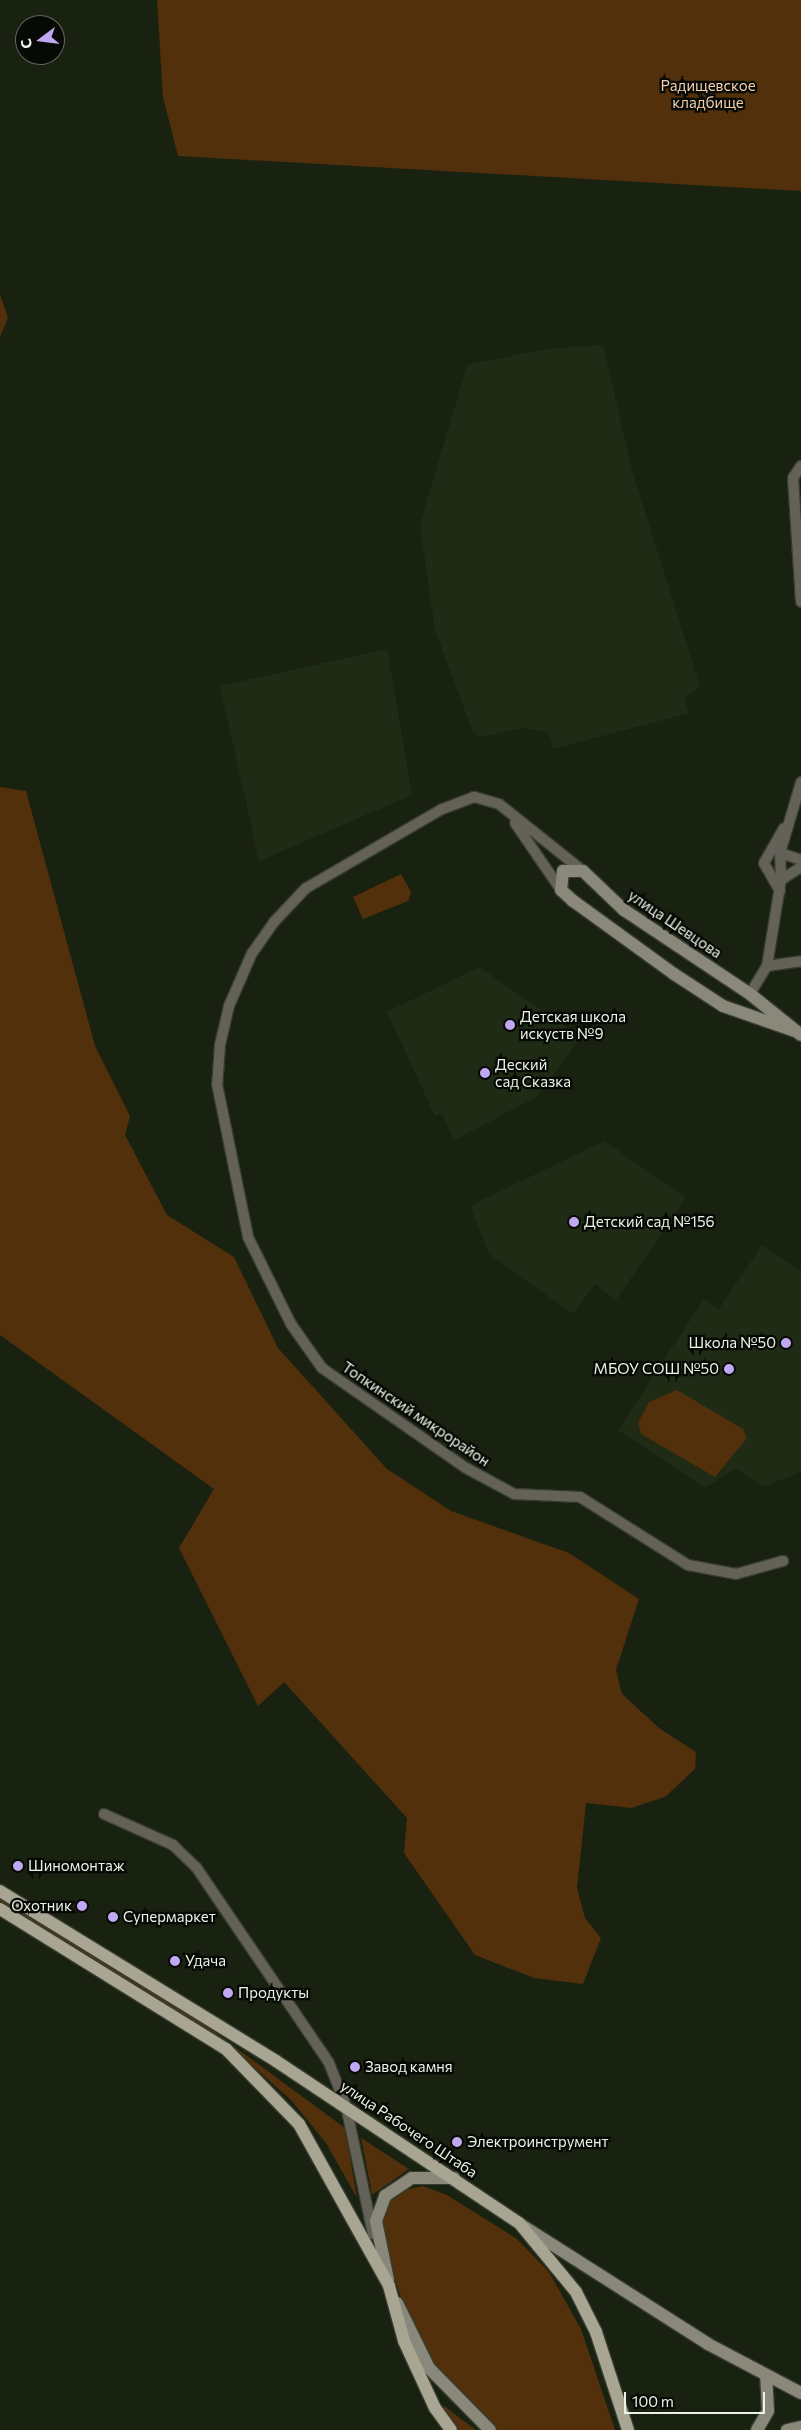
<!DOCTYPE html>
<meta charset="utf-8">
<style>
body{margin:0}
#map{position:relative;width:801px;height:2430px;overflow:hidden;background:#192111;font-family:Commissioner,sans-serif}
div>[style]{position:absolute}
.built>*{inset:0;background:#202b15}
.green>*{inset:0;background:#52300b}
.roads{filter:drop-shadow(1px 0 #373e2f) drop-shadow(-1px 0 #373e2f) drop-shadow(0 1px #373e2f) drop-shadow(0 -1px #373e2f)}
.street>*{height:10px;margin:-5px;padding:0 5px;transform-origin:5px;border-radius:5px;background:#636158}
.secondary>*{height:12px;margin:-6px;padding:0 6px;transform-origin:6px;border-radius:6px;background:#8a887a}
.primary>*{height:12px;margin:-6px;padding:0 6px;transform-origin:6px;border-radius:6px;background:#a9a593}
.dots>*{width:14px;height:14px;translate:-50% -50%;box-sizing:border-box;border:2px solid #060904;border-radius:50%}
span{translate:-50% -50%;white-space:nowrap;text-align:center;line-height:1.15;-webkit-text-stroke:4.5px #060904;paint-order:stroke}
.park-label{font-size:15px;color:#f3cfb0}
.street-label{font-size:15px;color:#ecf2e7}
.poi-label{font-size:15px;color:#ecf2e7}
.left{translate:0 -50%;text-align:left}
.right{translate:-100% -50%;text-align:right}
.north{position:absolute;left:15px;top:15px;width:50px;height:50px;box-sizing:border-box;background:#060904;border:1px solid #62665f;border-radius:50%;rotate:255deg;font-size:14px;font-weight:700;line-height:20px;text-align:center;color:#ecf2e7}
.north::after{content:'';display:block;margin:auto;width:18px;height:22px;background:#c1a8f3;clip-path:polygon(50% 0,100% 100%,50% 72%,0 100%)}
.scale{position:absolute;left:624px;top:2392px;width:141px;height:22px;box-sizing:border-box;border:2px solid #ecf2e7;border-top:0;padding-left:6px;font-size:15px;line-height:18px;white-space:nowrap;color:#ecf2e7;-webkit-text-stroke:4px #060904;paint-order:stroke}
</style>
<div id="map">
<div class="built">
<div style="clip-path:polygon(603px 345px,632px 470px,700px 687px,684px 698px,689px 713px,553px 749px,548px 732px,523px 728px,479px 737px,473px 732px,435px 630px,420px 525px,467px 365px,546px 349px)"></div>
<div style="clip-path:polygon(387px 649px,412px 795px,259px 861px,220px 686px)"></div>
<div style="clip-path:polygon(479px 967px,581px 1037px,537px 1097px,454px 1140px,442px 1113px,435px 1116px,387px 1012px)"></div>
<div style="clip-path:polygon(604px 1141px,686px 1198px,616px 1300px,595px 1284px,573px 1314px,489px 1254px,470px 1206px)"></div>
<div style="clip-path:polygon(762px 1245px,801px 1271px,801px 1472px,763px 1487px,736px 1468px,705px 1488px,618px 1430px,704px 1299px,719px 1309px)"></div>
</div>
<div class="green">
<div style="clip-path:polygon(157px 0,801px 0,801px 191px,178px 156px,163px 97px)"></div>
<div style="clip-path:polygon(0 294px,8px 318px,0 337px)"></div>
<div style="clip-path:polygon(0 787px,26px 791px,95px 1046px,130px 1116px,125px 1135px,167px 1215px,234px 1257px,278px 1348px,387px 1469px,451px 1511px,569px 1553px,639px 1599px,616px 1670px,622px 1694px,659px 1728px,696px 1752px,695px 1769px,665px 1797px,631px 1808px,586px 1803px,577px 1888px,585px 1918px,601px 1938px,583px 1984px,534px 1978px,475px 1955px,404px 1853px,407px 1818px,284px 1682px,258px 1706px,179px 1548px,214px 1489px,0 1335px)"></div>
<div style="clip-path:polygon(401px 874px,411px 892px,408px 901px,363px 919px,353px 897px)"></div>
<div style="clip-path:polygon(677px 1390px,743px 1429px,747px 1438px,715px 1477px,641px 1434px,638px 1423px,649px 1402px)"></div>
<div style="clip-path:polygon(0 1897px,197px 2019px,345px 2128px,357px 2198px,326px 2143px,291px 2100px,229px 2045px,30px 1923px,0 1903px)"></div>
<div style="clip-path:polygon(361px 2138px,409px 2169px,372px 2195px,369px 2178px)"></div>
<div style="clip-path:polygon(423px 2186px,447px 2195px,517px 2239px,549px 2272px,581px 2329px,615px 2430px,494px 2430px,443px 2381px,410px 2324px,377px 2227px,383px 2207px,400px 2191px)"></div>
<div style="clip-path:polygon(445px 2406px,453px 2413px,476px 2430px,458px 2430px,441px 2413px)"></div>
</div>
<div class="roads">
<div class="street">
<div style="left:801px;top:466px;width:14px;rotate:124deg"></div>
<div style="left:793px;top:478px;width:124px;rotate:86.3deg"></div>
<div style="left:515px;top:823px;width:81px;rotate:55.5deg"></div>
<div style="left:780px;top:853px;width:22px;rotate:18deg"></div>
<div style="left:583px;top:871px;width:107px;rotate:-141.4deg"></div>
<div style="left:499px;top:804px;width:26px;rotate:-164deg"></div>
<div style="left:474px;top:797px;width:34px;rotate:159deg"></div>
<div style="left:442px;top:809px;width:157px;rotate:149.8deg"></div>
<div style="left:306px;top:888px;width:47px;rotate:133.3deg"></div>
<div style="left:274px;top:922px;width:38px;rotate:125deg"></div>
<div style="left:252px;top:953px;width:58px;rotate:113.5deg"></div>
<div style="left:229px;top:1006px;width:40px;rotate:103deg"></div>
<div style="left:220px;top:1045px;width:39px;rotate:94deg"></div>
<div style="left:217px;top:1084px;width:156px;rotate:78.5deg"></div>
<div style="left:248px;top:1237px;width:97px;rotate:63.7deg"></div>
<div style="left:291px;top:1324px;width:54px;rotate:54.8deg"></div>
<div style="left:322px;top:1368px;width:175px;rotate:34.8deg"></div>
<div style="left:466px;top:1468px;width:55px;rotate:28.4deg"></div>
<div style="left:514px;top:1494px;width:66px;rotate:2.6deg"></div>
<div style="left:580px;top:1497px;width:128px;rotate:32.2deg"></div>
<div style="left:688px;top:1565px;width:49px;rotate:10.6deg"></div>
<div style="left:736px;top:1574px;width:49px;rotate:-15.5deg"></div>
<div style="left:781px;top:880px;width:24px;rotate:-33deg"></div>
<div style="left:780px;top:891px;width:32px;rotate:-120deg"></div>
<div style="left:764px;top:863px;width:40px;rotate:-60.3deg"></div>
<div style="left:767px;top:966px;width:87px;rotate:-80.8deg"></div>
<div style="left:781px;top:880px;width:27px;rotate:-92deg"></div>
<div style="left:780px;top:853px;width:74px;rotate:-73.5deg"></div>
<div style="left:750px;top:994px;width:33px;rotate:-59deg"></div>
<div style="left:767px;top:966px;width:34px;rotate:-8deg"></div>
<div style="left:104px;top:1814px;width:76px;rotate:24.2deg"></div>
<div style="left:173px;top:1845px;width:32px;rotate:44deg"></div>
<div style="left:196px;top:1867px;width:237px;rotate:55.8deg"></div>
<div style="left:329px;top:2063px;width:46px;rotate:68.4deg"></div>
<div style="left:346px;top:2106px;width:131px;rotate:78.1deg"></div>
</div>
<div class="secondary">
<div style="left:795px;top:1031px;width:76px;rotate:-160.9deg"></div>
<div style="left:723px;top:1006px;width:59px;rotate:-146.9deg"></div>
<div style="left:674px;top:974px;width:125px;rotate:-144.1deg"></div>
<div style="left:573px;top:901px;width:16px;rotate:-137deg"></div>
<div style="left:561px;top:890px;width:19px;rotate:-84deg"></div>
<div style="left:563px;top:871px;width:20px"></div>
<div style="left:583px;top:871px;width:57px;rotate:43.6deg"></div>
<div style="left:624px;top:910px;width:151px;rotate:33.7deg"></div>
<div style="left:750px;top:994px;width:65px;rotate:38.8deg"></div>
<div style="left:523px;top:2226px;width:219px;rotate:32.5deg"></div>
<div style="left:708px;top:2344px;width:105px;rotate:27.8deg"></div>
<div style="left:388px;top:2280px;width:60px;rotate:-101.5deg"></div>
<div style="left:376px;top:2221px;width:27px;rotate:-70deg"></div>
<div style="left:385px;top:2196px;width:32px;rotate:-34deg"></div>
<div style="left:412px;top:2178px;width:42px"></div>
<div style="left:397px;top:2303px;width:72px;rotate:63.8deg"></div>
<div style="left:429px;top:2368px;width:87px;rotate:45.5deg"></div>
<div style="left:757px;top:2430px;width:22px;rotate:-60deg"></div>
<div style="left:768px;top:2411px;width:35px;rotate:-93deg"></div>
<div style="left:787px;top:2430px;width:14px;rotate:-12deg"></div>
</div>
<div class="primary">
<div style="left:0;top:1891px;width:324px;rotate:31.6deg"></div>
<div style="left:276px;top:2061px;width:293px;rotate:33.7deg"></div>
<div style="left:520px;top:2224px;width:88px;rotate:50.5deg"></div>
<div style="left:576px;top:2292px;width:45px;rotate:63.4deg"></div>
<div style="left:596px;top:2332px;width:103px;rotate:71.9deg"></div>
<div style="left:0;top:1909px;width:266px;rotate:31.8deg"></div>
<div style="left:226px;top:2049px;width:105px;rotate:45.8deg"></div>
<div style="left:299px;top:2124px;width:185px;rotate:60.9deg"></div>
<div style="left:389px;top:2286px;width:57px;rotate:74.7deg"></div>
<div style="left:404px;top:2341px;width:74px;rotate:65.2deg"></div>
<div style="left:435px;top:2408px;width:27px;rotate:54deg"></div>
</div>
</div>
<div class="dots">
<div style="left:510px;top:1025px;background:#c1a8f3"></div>
<div style="left:485px;top:1073px;background:#c1a8f3"></div>
<div style="left:574px;top:1222px;background:#c1a8f3"></div>
<div style="left:786px;top:1343px;background:#c1a8f3"></div>
<div style="left:729px;top:1369px;background:#c1a8f3"></div>
<div style="left:18px;top:1866px;background:#c1a8f3"></div>
<div style="left:82px;top:1906px;background:#c1a8f3"></div>
<div style="left:113px;top:1917px;background:#c1a8f3"></div>
<div style="left:175px;top:1961px;background:#c1a8f3"></div>
<div style="left:228px;top:1993px;background:#c1a8f3"></div>
<div style="left:355px;top:2067px;background:#c1a8f3"></div>
<div style="left:457px;top:2142px;background:#c1a8f3"></div>
</div>
<div class="park-label">
<span style="left:708px;top:94px">Радищевское<br>кладбище</span>
</div>
<div class="street-label">
<span style="left:675px;top:924px;rotate:34deg">улица Шевцова</span>
<span style="left:416px;top:1414px;rotate:34deg">Топкинский микрорайон</span>
<span style="left:409px;top:2129px;rotate:34deg">улица Рабочего Штаба</span>
</div>
<div class="poi-label">
<span class="left" style="left:520px;top:1025px">Детская школа<br>искуств №9</span>
<span class="left" style="left:495px;top:1073px">Деский<br>сад Сказка</span>
<span class="left" style="left:584px;top:1222px">Детский сад №156</span>
<span class="right" style="left:776px;top:1343px">Школа №50</span>
<span class="right" style="left:719px;top:1369px">МБОУ СОШ №50</span>
<span class="left" style="left:28px;top:1866px">Шиномонтаж</span>
<span class="right" style="left:72px;top:1906px">Охотник</span>
<span class="left" style="left:123px;top:1917px">Супермаркет</span>
<span class="left" style="left:185px;top:1961px">Удача</span>
<span class="left" style="left:238px;top:1993px">Продукты</span>
<span class="left" style="left:365px;top:2067px">Завод камня</span>
<span class="left" style="left:467px;top:2142px">Электроинструмент</span>
</div>
<div class="north">С</div>
<div class="scale">100 m</div>
</div>
